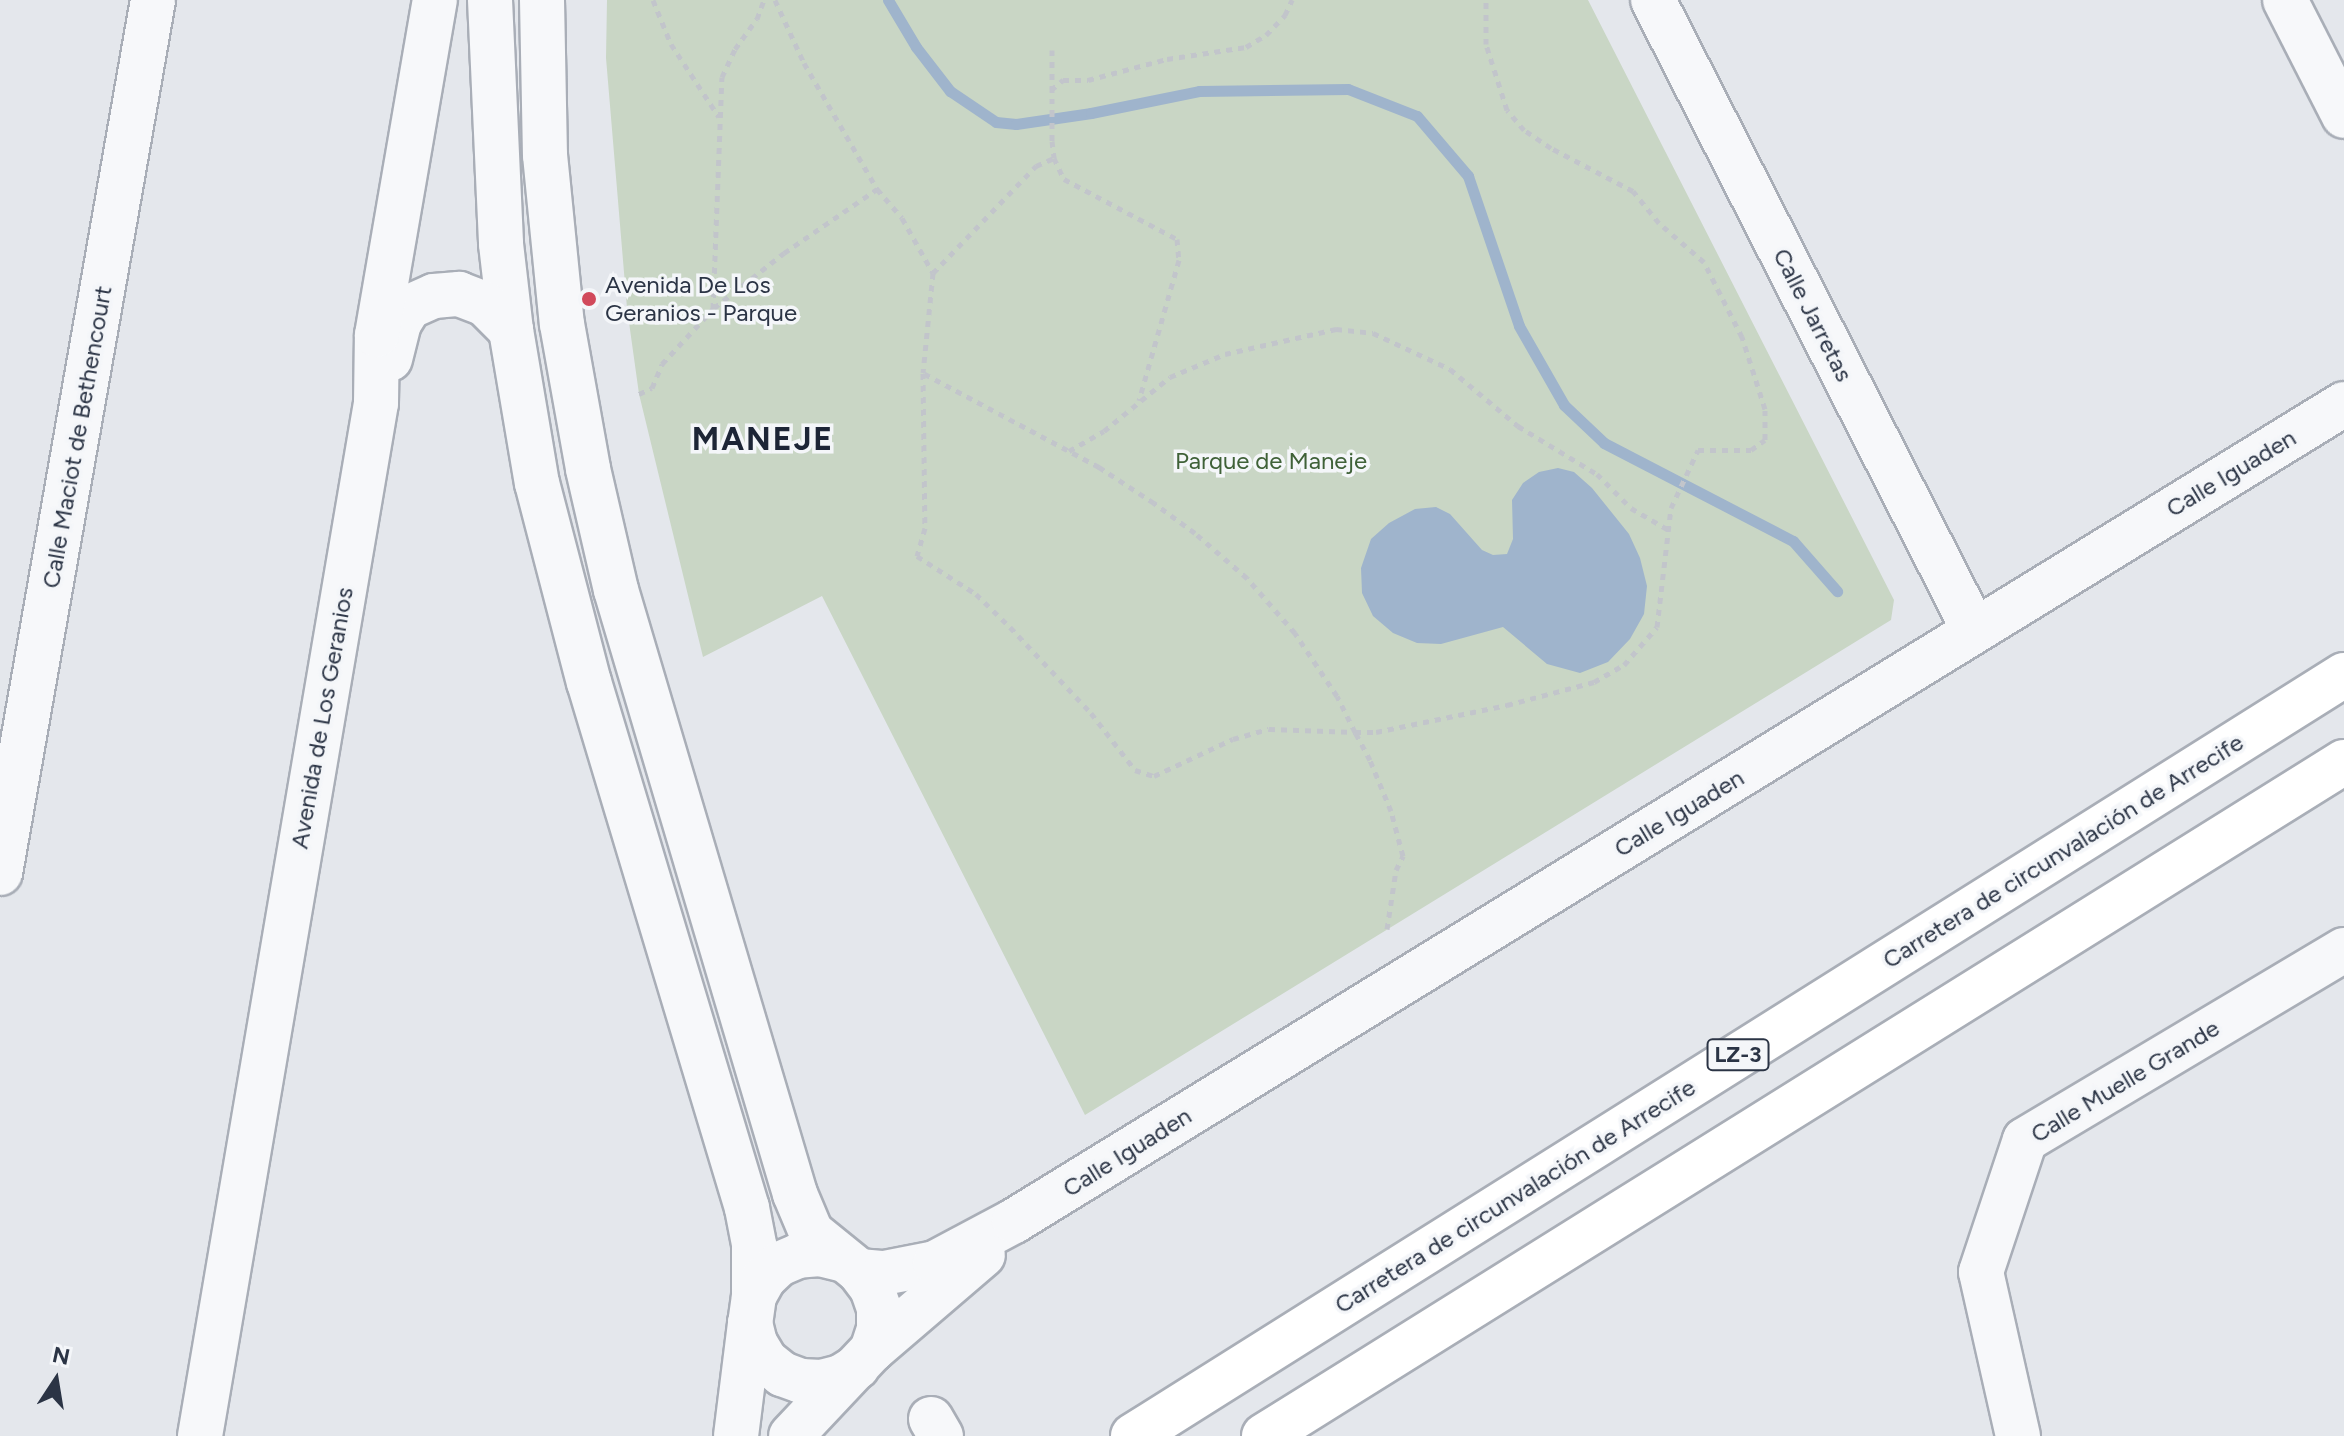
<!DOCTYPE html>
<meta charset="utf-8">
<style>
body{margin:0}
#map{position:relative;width:2344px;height:1436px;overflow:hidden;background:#e4e7ec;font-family:Figtree,sans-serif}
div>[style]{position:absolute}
.green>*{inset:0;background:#c9d6c5}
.water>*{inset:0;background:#9fb4cc}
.stream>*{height:11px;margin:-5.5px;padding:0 5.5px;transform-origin:5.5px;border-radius:5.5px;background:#9fb4cc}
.path>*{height:5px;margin-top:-2.5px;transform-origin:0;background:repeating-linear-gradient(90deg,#c2c5cb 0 6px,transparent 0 12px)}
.roads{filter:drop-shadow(2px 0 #a9aeb7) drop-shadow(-2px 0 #a9aeb7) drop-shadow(0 2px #a9aeb7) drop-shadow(0 -2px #a9aeb7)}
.minor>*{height:44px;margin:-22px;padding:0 22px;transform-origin:22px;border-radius:22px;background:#f7f8fa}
.highway>*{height:44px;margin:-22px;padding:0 22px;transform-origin:22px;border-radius:22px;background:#fff}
.dots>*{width:22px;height:22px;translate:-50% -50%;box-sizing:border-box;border:4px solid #f4f6f9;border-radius:50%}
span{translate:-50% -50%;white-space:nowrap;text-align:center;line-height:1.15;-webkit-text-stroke:7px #f4f6f9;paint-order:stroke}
.shield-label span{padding:2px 6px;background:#f4f6f9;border:2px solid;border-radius:6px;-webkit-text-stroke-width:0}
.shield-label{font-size:22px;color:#2b3445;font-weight:700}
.poi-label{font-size:24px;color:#2b3445}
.left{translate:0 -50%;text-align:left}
.street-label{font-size:24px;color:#2b3445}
.park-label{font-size:24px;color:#3f6138}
.district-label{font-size:32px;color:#1d2536;font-weight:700;letter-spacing:2px}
.north{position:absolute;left:16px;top:1340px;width:80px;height:80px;-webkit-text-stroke:6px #f4f6f9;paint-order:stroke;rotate:12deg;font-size:22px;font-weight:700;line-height:32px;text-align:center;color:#2b3445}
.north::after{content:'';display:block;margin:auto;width:28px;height:36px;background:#2b3445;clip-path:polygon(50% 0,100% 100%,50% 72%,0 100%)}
</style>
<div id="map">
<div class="green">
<div style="clip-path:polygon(607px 0,1588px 0,1894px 600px,1891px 620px,1085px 1115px,822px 596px,703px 657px,639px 394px,627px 308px,606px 58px)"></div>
</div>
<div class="water">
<div style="clip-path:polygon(1558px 468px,1574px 472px,1592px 488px,1629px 534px,1640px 558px,1647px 586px,1644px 614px,1630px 639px,1608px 662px,1580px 673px,1547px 664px,1503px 627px,1441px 644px,1417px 643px,1393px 633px,1373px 616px,1362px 593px,1361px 568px,1371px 539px,1389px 523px,1415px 509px,1436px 507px,1450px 514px,1482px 550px,1493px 555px,1507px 554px,1513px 539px,1512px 500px,1523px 483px,1539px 472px)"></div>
</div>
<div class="stream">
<div style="left:888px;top:0;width:55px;rotate:59.2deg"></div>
<div style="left:916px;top:47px;width:56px;rotate:52.3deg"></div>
<div style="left:950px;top:91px;width:55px;rotate:34deg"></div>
<div style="left:996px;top:122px;width:20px;rotate:6deg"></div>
<div style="left:1016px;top:124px;width:76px;rotate:-8.3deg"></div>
<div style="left:1091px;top:113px;width:110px;rotate:-11.5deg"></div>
<div style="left:1199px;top:91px;width:149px;rotate:-0.8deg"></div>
<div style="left:1348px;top:89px;width:74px;rotate:21.4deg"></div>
<div style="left:1417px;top:116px;width:79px;rotate:49.6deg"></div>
<div style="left:1468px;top:176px;width:158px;rotate:71.2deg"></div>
<div style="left:1519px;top:326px;width:91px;rotate:60.3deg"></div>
<div style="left:1564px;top:405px;width:55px;rotate:43.5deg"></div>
<div style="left:1604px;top:443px;width:213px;rotate:27.4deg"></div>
<div style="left:1793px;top:541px;width:67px;rotate:48.7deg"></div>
</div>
<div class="path">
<div style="left:653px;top:0;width:48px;rotate:67.8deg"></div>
<div style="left:671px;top:44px;width:87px;rotate:56.7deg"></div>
<div style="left:775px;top:0;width:69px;rotate:65.3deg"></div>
<div style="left:804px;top:63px;width:146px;rotate:59.9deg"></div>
<div style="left:1052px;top:50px;width:91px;rotate:90deg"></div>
<div style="left:1052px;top:141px;width:17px;rotate:83deg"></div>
<div style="left:1054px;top:158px;width:23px;rotate:65deg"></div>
<div style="left:1064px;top:179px;width:128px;rotate:28deg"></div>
<div style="left:1177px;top:239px;width:21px;rotate:85deg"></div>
<div style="left:1179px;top:260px;width:146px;rotate:105.9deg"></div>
<div style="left:1051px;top:90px;width:16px;rotate:-40deg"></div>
<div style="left:1063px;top:80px;width:25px"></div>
<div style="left:1088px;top:80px;width:82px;rotate:-14.9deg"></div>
<div style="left:1167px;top:59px;width:80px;rotate:-8.6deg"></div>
<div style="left:1246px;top:47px;width:23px;rotate:-31deg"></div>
<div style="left:1266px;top:35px;width:28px;rotate:-46deg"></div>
<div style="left:1285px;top:15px;width:17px;rotate:-65deg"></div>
<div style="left:933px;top:273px;width:149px;rotate:-46.1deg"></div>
<div style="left:1036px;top:166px;width:20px;rotate:-24deg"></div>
<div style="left:714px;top:308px;width:89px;rotate:-38.2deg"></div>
<div style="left:784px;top:253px;width:113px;rotate:-34.5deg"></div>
<div style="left:877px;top:189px;width:38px;rotate:49deg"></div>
<div style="left:902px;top:218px;width:63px;rotate:60.6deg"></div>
<div style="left:933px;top:273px;width:100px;rotate:95.7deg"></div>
<div style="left:639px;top:394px;width:14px;rotate:-25deg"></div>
<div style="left:652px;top:388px;width:26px;rotate:-67deg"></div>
<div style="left:662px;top:364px;width:75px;rotate:-47.2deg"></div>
<div style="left:713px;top:309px;width:232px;rotate:-87.8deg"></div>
<div style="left:722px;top:77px;width:31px;rotate:-65deg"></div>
<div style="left:735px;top:49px;width:37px;rotate:-54deg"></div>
<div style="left:757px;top:19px;width:20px;rotate:-70deg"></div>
<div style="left:1069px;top:451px;width:40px;rotate:-29.7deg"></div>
<div style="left:1104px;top:431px;width:85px;rotate:-39.3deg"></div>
<div style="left:1170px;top:377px;width:60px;rotate:-22.7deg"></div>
<div style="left:1225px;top:354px;width:114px;rotate:-12.7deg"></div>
<div style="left:1336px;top:329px;width:37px;rotate:6deg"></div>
<div style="left:1373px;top:333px;width:85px;rotate:25.1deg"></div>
<div style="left:1450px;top:369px;width:89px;rotate:40deg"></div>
<div style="left:1518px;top:426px;width:92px;rotate:31.3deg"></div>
<div style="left:1597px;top:474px;width:48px;rotate:45deg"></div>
<div style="left:1631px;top:508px;width:42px;rotate:30.3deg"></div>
<div style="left:1387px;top:929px;width:60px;rotate:-81.3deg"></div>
<div style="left:1396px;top:870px;width:16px;rotate:-63deg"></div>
<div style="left:1403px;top:856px;width:47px;rotate:-104.9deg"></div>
<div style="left:1391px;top:811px;width:55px;rotate:-112.4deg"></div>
<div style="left:1370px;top:760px;width:32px;rotate:-118deg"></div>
<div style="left:1355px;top:732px;width:40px;rotate:-116.6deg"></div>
<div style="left:1337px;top:696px;width:76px;rotate:-123.7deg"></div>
<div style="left:1295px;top:633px;width:73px;rotate:-131.1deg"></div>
<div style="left:1247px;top:578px;width:69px;rotate:-139.1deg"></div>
<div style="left:1195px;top:533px;width:51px;rotate:-143.8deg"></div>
<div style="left:1154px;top:503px;width:66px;rotate:-146.8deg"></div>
<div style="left:1099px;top:467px;width:200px;rotate:-151.9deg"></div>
<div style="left:923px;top:373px;width:155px;rotate:89.3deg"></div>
<div style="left:925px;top:528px;width:29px;rotate:106deg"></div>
<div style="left:917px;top:556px;width:70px;rotate:32.8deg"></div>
<div style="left:976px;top:594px;width:47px;rotate:44.1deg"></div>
<div style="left:1010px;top:627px;width:118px;rotate:46.7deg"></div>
<div style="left:1091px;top:713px;width:72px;rotate:52.3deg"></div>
<div style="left:1135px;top:770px;width:20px;rotate:18deg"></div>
<div style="left:1154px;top:776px;width:87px;rotate:-25.1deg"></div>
<div style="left:1233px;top:739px;width:37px;rotate:-16deg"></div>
<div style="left:1269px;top:729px;width:86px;rotate:2deg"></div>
<div style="left:1355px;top:732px;width:21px"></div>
<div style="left:1376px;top:732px;width:134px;rotate:-11.6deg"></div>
<div style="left:1507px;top:705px;width:90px;rotate:-14.8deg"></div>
<div style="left:1594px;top:682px;width:34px;rotate:-30deg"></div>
<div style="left:1624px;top:665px;width:50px;rotate:-49deg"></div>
<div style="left:1657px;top:627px;width:120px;rotate:-83.3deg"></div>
<div style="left:1671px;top:508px;width:64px;rotate:-65deg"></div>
<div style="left:1698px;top:450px;width:53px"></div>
<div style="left:1751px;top:450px;width:17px;rotate:-36deg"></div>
<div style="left:1765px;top:440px;width:31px;rotate:-90deg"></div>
<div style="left:1765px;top:409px;width:76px;rotate:-107.7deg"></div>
<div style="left:1742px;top:337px;width:84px;rotate:-116.9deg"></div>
<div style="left:1704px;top:262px;width:60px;rotate:-139.1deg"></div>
<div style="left:1659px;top:223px;width:41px;rotate:-129.1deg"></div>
<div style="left:1633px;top:191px;width:93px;rotate:-152.3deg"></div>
<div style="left:1551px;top:148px;width:32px;rotate:-146deg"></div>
<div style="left:1524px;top:130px;width:26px;rotate:-130deg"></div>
<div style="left:1507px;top:110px;width:69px;rotate:-107.7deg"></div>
<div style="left:1486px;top:44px;width:44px;rotate:-90deg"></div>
</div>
<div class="roads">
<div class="minor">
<div style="left:490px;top:0;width:244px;rotate:87.4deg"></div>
<div style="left:501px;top:244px;width:87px;rotate:83.4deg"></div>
<div style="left:511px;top:330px;width:155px;rotate:80.4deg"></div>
<div style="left:537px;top:483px;width:206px;rotate:75.4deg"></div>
<div style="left:589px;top:682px;width:549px;rotate:73.28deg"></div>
<div style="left:747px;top:1208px;width:38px;rotate:79deg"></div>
<div style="left:754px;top:1245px;width:51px;rotate:90deg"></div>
<div style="left:542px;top:0;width:155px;rotate:88.9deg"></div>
<div style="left:545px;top:155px;width:170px;rotate:84.3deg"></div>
<div style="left:562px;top:324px;width:147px;rotate:79.8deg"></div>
<div style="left:588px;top:469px;width:124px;rotate:77deg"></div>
<div style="left:616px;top:590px;width:630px;rotate:73.49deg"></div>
<div style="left:795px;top:1194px;width:41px;rotate:67.2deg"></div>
<div style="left:811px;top:1232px;width:62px;rotate:39.1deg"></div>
<div style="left:859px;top:1271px;width:21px;rotate:53deg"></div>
<div style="left:872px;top:1288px;width:21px;rotate:71deg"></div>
<div style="left:879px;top:1308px;width:21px;rotate:90deg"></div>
<div style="left:879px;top:1329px;width:22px;rotate:108deg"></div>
<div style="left:872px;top:1350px;width:118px;rotate:133.3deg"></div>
<div style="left:1653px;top:0;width:707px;rotate:63deg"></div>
<div style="left:2285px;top:0;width:130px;rotate:63deg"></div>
<div style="left:390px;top:359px;width:37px;rotate:-76deg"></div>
<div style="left:399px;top:323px;width:19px;rotate:-58deg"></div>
<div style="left:409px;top:307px;width:27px;rotate:-24deg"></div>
<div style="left:434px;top:296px;width:25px;rotate:-5deg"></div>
<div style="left:459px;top:294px;width:28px;rotate:21deg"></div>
<div style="left:485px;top:304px;width:37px;rotate:45deg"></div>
<div style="left:0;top:873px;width:886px;rotate:-80.06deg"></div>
<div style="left:840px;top:1259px;width:21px;rotate:-166deg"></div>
<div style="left:820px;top:1254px;width:22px;rotate:175deg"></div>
<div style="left:798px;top:1256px;width:21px;rotate:157deg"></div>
<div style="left:779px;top:1264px;width:21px;rotate:137deg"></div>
<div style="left:764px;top:1278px;width:21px;rotate:119deg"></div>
<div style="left:754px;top:1296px;width:27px;rotate:98deg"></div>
<div style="left:750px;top:1323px;width:21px;rotate:76deg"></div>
<div style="left:755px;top:1343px;width:21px;rotate:59deg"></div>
<div style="left:766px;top:1361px;width:21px;rotate:39deg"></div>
<div style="left:782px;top:1374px;width:20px;rotate:20deg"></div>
<div style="left:801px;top:1381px;width:20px;rotate:3deg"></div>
<div style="left:821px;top:1382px;width:21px;rotate:-14deg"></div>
<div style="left:841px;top:1377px;width:19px;rotate:-32deg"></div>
<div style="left:859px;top:1271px;width:25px;rotate:5deg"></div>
<div style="left:884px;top:1273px;width:52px;rotate:-11.1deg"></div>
<div style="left:935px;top:1263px;width:89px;rotate:-28deg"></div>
<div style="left:1014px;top:1221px;width:1561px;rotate:-31.56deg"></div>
<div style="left:872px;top:1350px;width:146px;rotate:-40.6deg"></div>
<div style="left:931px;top:1419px;width:20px;rotate:60deg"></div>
<div style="left:200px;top:1436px;width:1048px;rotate:-80.33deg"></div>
<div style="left:376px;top:403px;width:68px;rotate:-89.2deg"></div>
<div style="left:377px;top:335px;width:340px;rotate:-80.2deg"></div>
<div style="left:736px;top:1436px;width:114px;rotate:-82.9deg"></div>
<div style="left:2018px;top:1436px;width:168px;rotate:-102.7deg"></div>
<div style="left:1981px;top:1272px;width:139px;rotate:-71.6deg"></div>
<div style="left:2025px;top:1140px;width:371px;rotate:-30.8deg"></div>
</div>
<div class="highway">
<div style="left:1133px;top:1436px;width:1430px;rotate:-32.15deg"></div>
<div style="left:1264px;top:1436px;width:1273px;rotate:-31.97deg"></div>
</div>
</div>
<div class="dots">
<div style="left:589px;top:299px;background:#d1495b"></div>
</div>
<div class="shield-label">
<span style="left:1738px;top:1055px">LZ-3</span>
</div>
<div class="poi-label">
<span class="left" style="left:605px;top:299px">Avenida De Los<br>Geranios - Parque</span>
</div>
<div class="street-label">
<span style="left:1813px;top:315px;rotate:63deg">Calle Jarretas</span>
<span style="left:77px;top:437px;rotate:-80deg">Calle Maciot de Bethencourt</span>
<span style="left:2231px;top:473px;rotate:-31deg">Calle Iguaden</span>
<span style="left:322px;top:718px;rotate:-80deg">Avenida de Los Geranios</span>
<span style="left:1679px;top:813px;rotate:-31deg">Calle Iguaden</span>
<span style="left:2063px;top:851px;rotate:-32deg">Carretera de circunvalación de Arrecife</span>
<span style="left:2125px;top:1081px;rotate:-31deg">Calle Muelle Grande</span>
<span style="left:1127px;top:1152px;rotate:-32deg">Calle Iguaden</span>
<span style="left:1515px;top:1196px;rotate:-32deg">Carretera de circunvalación de Arrecife</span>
</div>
<div class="park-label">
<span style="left:1271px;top:461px">Parque de Maneje</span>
</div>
<div class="district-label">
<span style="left:763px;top:439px">MANEJE</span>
</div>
<div class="north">N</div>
</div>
